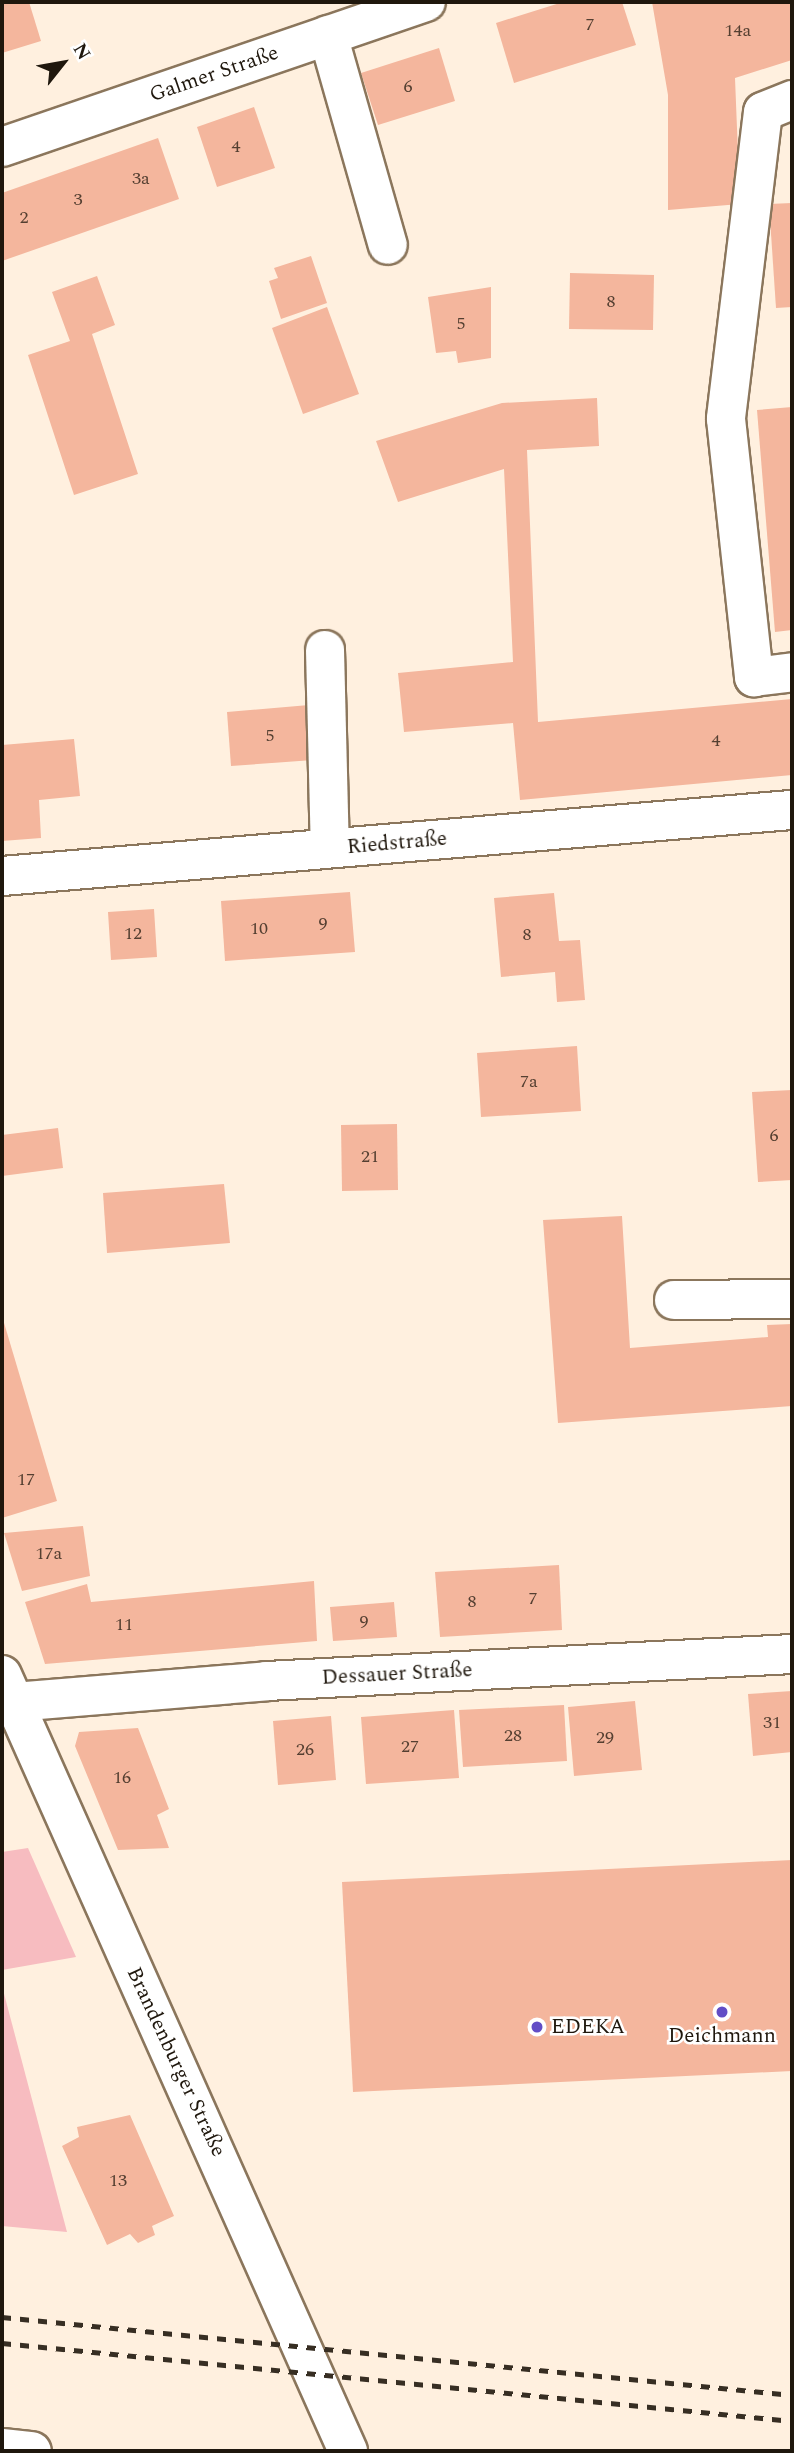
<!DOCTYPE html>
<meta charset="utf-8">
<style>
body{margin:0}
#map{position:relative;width:794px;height:2453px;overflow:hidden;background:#fff0df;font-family:Spectral,serif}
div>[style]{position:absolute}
.green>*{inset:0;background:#f7bcc0}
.building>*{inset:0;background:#f4b69d}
.roads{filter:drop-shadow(2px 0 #8b765c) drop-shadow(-2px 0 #8b765c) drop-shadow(0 2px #8b765c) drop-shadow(0 -2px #8b765c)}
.minor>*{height:38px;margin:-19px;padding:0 19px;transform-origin:19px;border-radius:19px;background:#fff}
.rail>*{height:5px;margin-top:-2.5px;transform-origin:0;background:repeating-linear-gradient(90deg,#372e23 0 9px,transparent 0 18px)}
.dots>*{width:19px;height:19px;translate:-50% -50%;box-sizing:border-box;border:4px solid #fff;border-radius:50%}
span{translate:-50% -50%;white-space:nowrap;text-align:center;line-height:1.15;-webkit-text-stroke:5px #fff;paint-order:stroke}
.number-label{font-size:18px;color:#543f31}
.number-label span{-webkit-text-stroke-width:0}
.street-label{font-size:21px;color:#1f170d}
.poi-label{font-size:21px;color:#1f170d}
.left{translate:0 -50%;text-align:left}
.frame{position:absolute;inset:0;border:4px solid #1f170d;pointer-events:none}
.north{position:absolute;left:28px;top:28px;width:70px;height:70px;-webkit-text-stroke:5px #fff;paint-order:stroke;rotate:59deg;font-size:19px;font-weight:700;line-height:28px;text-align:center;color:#1f170d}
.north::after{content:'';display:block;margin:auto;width:24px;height:32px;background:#1f170d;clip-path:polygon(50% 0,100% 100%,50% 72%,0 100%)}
</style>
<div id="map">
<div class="green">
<div style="clip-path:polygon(28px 1848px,76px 1957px,2px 1970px,2px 1852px)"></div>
<div style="clip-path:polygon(2px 1986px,67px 2232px,2px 2226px)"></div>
</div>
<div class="building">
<div style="clip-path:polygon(2px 2px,29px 2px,41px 41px,2px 53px)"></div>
<div style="clip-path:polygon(563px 2px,622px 2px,636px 45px,514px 83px,496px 23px)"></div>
<div style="clip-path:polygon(652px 2px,792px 2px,792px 60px,735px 78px,740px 204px,668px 210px,668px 95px)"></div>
<div style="clip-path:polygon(439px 48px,455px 101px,378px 125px,361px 73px)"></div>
<div style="clip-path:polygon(254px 107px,275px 168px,217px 187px,197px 127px)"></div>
<div style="clip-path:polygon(158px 138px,179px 199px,2px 261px,2px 193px)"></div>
<div style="clip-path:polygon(792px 203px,792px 307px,776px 308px,769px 204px)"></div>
<div style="clip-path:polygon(311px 256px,327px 303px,281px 319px,269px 281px,278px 278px,274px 268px)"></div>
<div style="clip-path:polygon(570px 273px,654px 275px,653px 330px,569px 329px)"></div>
<div style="clip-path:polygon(97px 276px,115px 325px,92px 334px,138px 474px,74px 495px,28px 355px,70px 341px,52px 292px)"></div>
<div style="clip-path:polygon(491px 287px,491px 358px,458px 363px,456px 351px,436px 353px,428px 297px)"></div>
<div style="clip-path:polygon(327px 307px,359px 394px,303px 414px,272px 328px)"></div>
<div style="clip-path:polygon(597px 398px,599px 446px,527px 450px,538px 722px,792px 699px,792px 775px,520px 800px,513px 723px,404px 732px,398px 673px,513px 662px,504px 469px,398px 502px,376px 441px,502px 403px)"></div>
<div style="clip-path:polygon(792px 407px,792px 630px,775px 632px,757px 410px)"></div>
<div style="clip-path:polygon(309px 705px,313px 760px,231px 766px,227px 712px)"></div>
<div style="clip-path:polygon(74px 739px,80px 796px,39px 800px,41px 838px,2px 841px,2px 745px)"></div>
<div style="clip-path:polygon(350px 892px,355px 952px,225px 961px,221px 901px)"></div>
<div style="clip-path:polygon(554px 893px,559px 941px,580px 940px,585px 1000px,557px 1002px,555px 972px,501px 977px,494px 898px)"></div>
<div style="clip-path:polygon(154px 909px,157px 957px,111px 960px,108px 912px)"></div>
<div style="clip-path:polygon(577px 1046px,581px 1111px,481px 1117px,477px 1053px)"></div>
<div style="clip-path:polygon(792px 1090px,792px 1180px,758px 1182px,752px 1092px)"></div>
<div style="clip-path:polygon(397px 1124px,398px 1190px,342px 1191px,341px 1125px)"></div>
<div style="clip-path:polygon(58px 1128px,63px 1168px,2px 1176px,2px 1135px)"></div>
<div style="clip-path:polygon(224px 1184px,230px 1243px,107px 1253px,103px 1193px)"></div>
<div style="clip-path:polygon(622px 1216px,630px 1348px,768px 1337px,767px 1325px,792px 1324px,792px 1406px,558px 1423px,543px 1220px)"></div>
<div style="clip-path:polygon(2px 1316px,57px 1501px,2px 1518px)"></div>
<div style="clip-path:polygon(83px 1526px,90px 1576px,22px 1591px,4px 1533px)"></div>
<div style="clip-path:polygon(559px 1565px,562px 1630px,440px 1637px,435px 1572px)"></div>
<div style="clip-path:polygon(314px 1581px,317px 1641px,45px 1664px,25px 1602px,87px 1584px,91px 1602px)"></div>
<div style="clip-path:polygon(394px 1602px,397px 1637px,333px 1641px,330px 1607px)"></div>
<div style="clip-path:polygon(792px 1691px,792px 1752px,753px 1756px,748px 1694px)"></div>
<div style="clip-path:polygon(635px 1701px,642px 1770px,574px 1776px,568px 1707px)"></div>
<div style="clip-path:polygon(564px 1705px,567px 1761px,463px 1767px,459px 1710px)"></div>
<div style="clip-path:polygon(454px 1710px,459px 1778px,366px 1784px,361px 1717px)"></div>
<div style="clip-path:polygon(331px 1716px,336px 1780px,278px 1785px,273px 1721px)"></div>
<div style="clip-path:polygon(138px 1728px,169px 1809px,157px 1815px,169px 1848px,118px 1850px,75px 1746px,79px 1732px)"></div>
<div style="clip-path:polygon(792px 1860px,792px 2071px,353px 2092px,342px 1882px)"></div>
<div style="clip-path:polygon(130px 2115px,174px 2216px,152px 2226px,155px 2235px,138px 2243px,130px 2234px,107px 2245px,62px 2146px,79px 2137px,77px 2127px)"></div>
</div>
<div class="roads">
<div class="minor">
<div style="left:328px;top:35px;width:218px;rotate:74.1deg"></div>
<div style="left:792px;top:100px;width:31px;rotate:158deg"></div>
<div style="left:763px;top:112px;width:309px;rotate:96.9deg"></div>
<div style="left:726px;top:419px;width:260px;rotate:83.8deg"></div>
<div style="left:754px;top:677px;width:38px;rotate:-7deg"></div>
<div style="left:2px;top:147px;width:448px;rotate:-18.9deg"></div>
<div style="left:325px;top:650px;width:198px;rotate:88.6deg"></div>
<div style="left:2px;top:876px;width:793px;rotate:-4.78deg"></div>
<div style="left:674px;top:1300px;width:118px;rotate:-0.5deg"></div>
<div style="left:2px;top:1675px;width:850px;rotate:65.97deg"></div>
<div style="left:2px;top:1703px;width:266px;rotate:-4.7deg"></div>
<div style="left:267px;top:1681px;width:526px;rotate:-2.94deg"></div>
<div style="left:2px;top:2448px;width:30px;rotate:6deg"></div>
</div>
</div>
<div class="rail">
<div style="left:2px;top:2317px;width:794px;rotate:5.64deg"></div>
<div style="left:2px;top:2343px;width:794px;rotate:5.64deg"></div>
</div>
<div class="dots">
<div style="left:722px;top:2012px;background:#624dc6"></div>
<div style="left:537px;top:2027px;background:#624dc6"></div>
</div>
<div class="number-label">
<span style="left:590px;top:25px">7</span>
<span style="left:738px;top:31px">14a</span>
<span style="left:408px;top:87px">6</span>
<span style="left:236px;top:147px">4</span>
<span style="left:141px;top:179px">3a</span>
<span style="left:78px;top:200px">3</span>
<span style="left:24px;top:218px">2</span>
<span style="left:611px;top:302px">8</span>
<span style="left:461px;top:324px">5</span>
<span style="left:270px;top:736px">5</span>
<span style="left:716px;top:741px">4</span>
<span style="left:323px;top:924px">9</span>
<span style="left:259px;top:929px">10</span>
<span style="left:133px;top:934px">12</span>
<span style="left:527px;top:935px">8</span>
<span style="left:529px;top:1082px">7a</span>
<span style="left:774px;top:1136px">6</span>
<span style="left:370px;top:1157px">21</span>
<span style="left:26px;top:1480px">17</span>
<span style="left:49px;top:1554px">17a</span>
<span style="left:533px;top:1599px">7</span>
<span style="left:472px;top:1602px">8</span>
<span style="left:364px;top:1622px">9</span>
<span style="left:124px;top:1625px">11</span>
<span style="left:772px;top:1723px">31</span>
<span style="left:513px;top:1736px">28</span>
<span style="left:605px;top:1738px">29</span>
<span style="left:410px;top:1747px">27</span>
<span style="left:305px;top:1750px">26</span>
<span style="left:122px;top:1778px">16</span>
<span style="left:118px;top:2181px">13</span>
</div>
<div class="street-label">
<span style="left:214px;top:74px;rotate:-19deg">Galmer Straße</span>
<span style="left:397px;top:843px;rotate:-5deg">Riedstraße</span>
<span style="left:397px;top:1674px;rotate:-3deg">Dessauer Straße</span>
<span style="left:176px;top:2062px;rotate:65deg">Brandenburger Straße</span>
</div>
<div class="poi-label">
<span class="left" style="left:551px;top:2027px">EDEKA</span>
<span style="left:722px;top:2036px">Deichmann</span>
</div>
<div class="frame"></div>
<div class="north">N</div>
</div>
